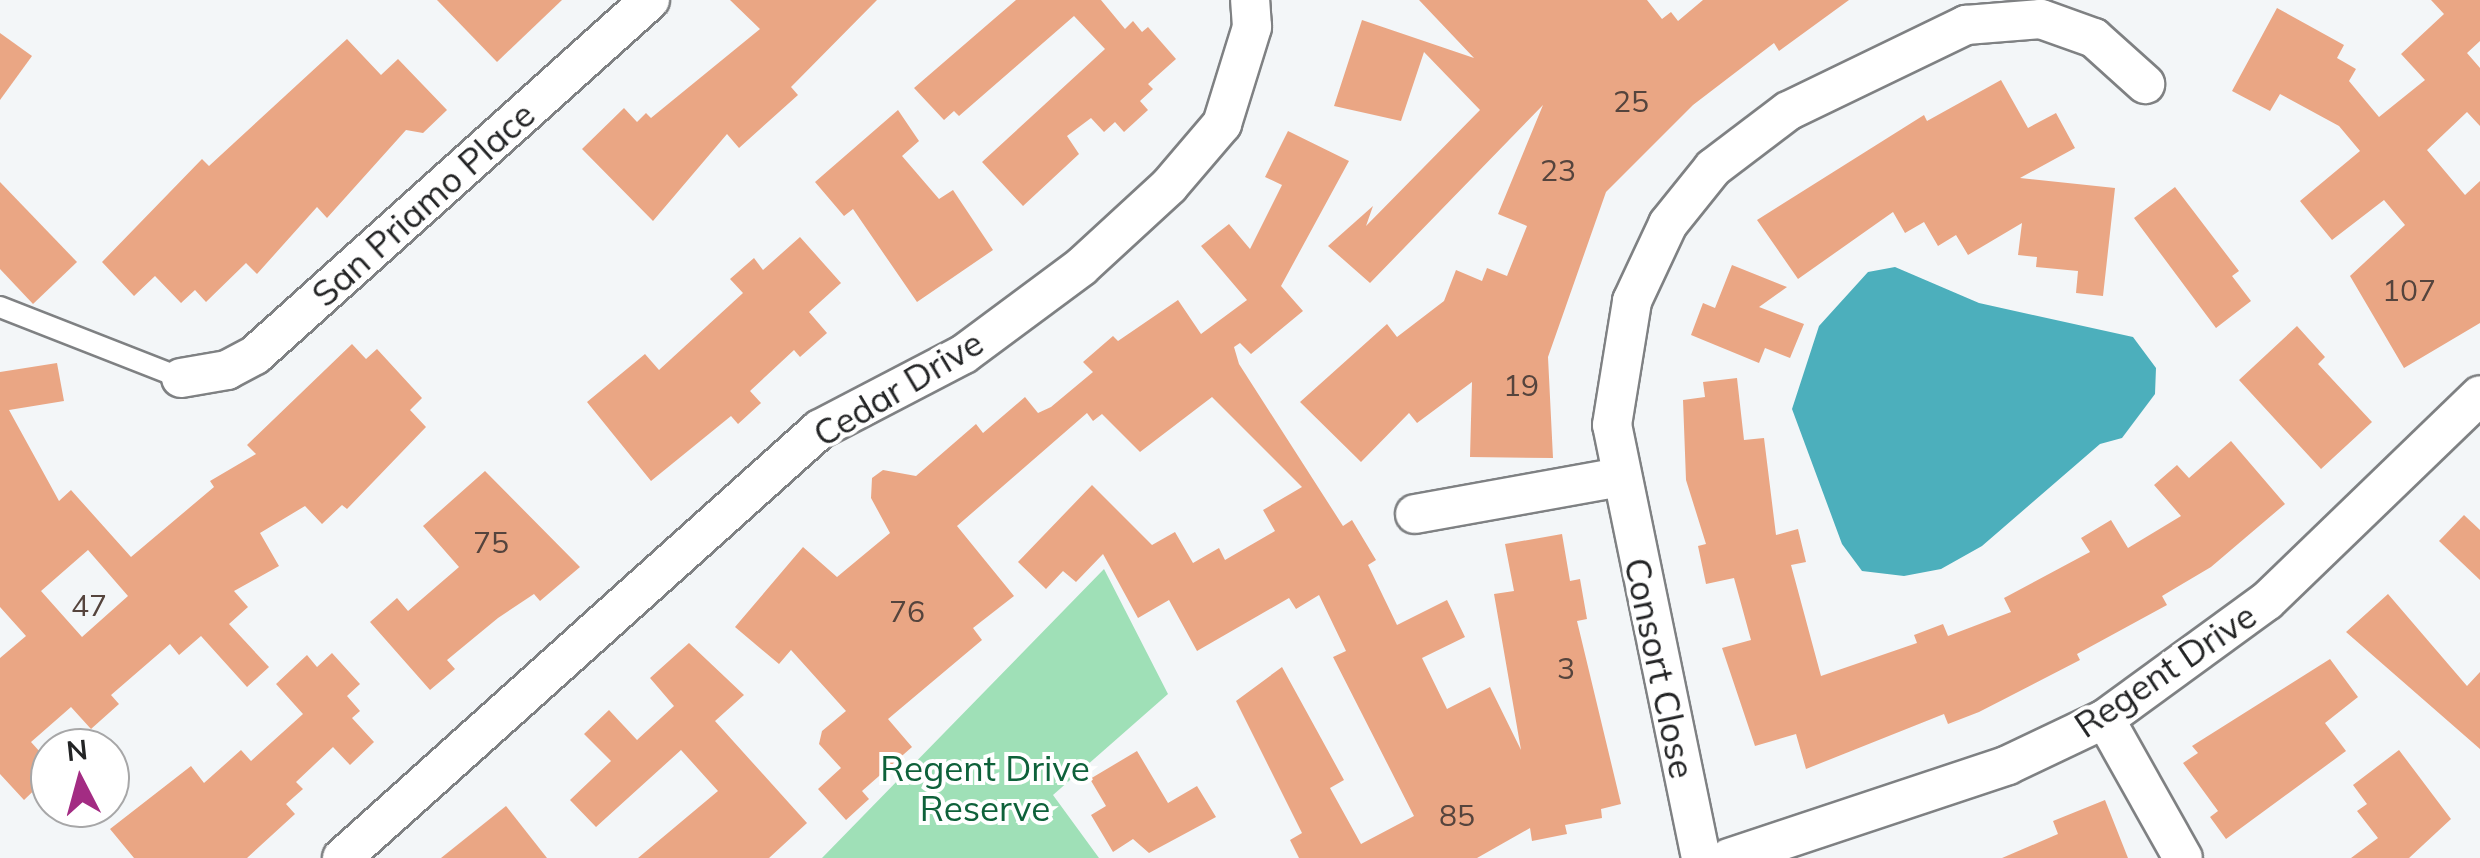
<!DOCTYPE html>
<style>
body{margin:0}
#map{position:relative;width:2480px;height:858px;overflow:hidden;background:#f3f6f8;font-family:Mulish,sans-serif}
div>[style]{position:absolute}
.green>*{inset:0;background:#9fe0b7}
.water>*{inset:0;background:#4cafbc}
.building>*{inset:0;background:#eaa684}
.roads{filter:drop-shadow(2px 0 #7f8183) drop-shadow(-2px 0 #7f8183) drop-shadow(0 2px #7f8183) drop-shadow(0 -2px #7f8183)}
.service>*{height:20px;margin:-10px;padding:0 10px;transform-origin:10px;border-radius:10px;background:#fff}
.minor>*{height:38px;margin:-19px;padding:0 19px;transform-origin:19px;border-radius:19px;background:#fff}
span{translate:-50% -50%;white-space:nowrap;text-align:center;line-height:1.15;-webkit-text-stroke:8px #fff;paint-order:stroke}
.number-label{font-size:30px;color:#55443d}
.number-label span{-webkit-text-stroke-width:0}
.street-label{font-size:35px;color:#232425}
.park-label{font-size:35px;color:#0e613a}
.north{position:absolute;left:30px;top:728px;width:100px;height:100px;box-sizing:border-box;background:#fff;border:2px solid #a7a7a8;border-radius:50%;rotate:354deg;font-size:28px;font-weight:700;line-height:40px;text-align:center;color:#232425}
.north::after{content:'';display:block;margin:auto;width:35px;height:45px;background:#a32c83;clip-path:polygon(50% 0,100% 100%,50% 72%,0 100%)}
</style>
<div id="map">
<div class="green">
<div style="clip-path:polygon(1104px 569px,1168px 694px,1053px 795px,1099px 858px,822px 858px)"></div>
</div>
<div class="water">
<div style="clip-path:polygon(1895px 267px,1979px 303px,2133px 337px,2156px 368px,2155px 394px,2122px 438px,2100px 444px,1982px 546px,1941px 569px,1904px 576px,1862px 571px,1842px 544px,1792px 409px,1819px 326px,1868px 272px)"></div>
</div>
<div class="building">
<div style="clip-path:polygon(437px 0,562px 0,497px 62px)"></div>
<div style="clip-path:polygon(730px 0,877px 0,791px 87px,798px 95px,739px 148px,727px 134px,653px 221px,582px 149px,624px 108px,637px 122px,646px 113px,651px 118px,760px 29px)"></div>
<div style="clip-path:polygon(1016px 0,1101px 0,1125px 29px,1133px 21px,1142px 32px,1148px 27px,1176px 59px,1148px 84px,1153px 89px,1140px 101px,1148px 110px,1124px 132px,1115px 122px,1104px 132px,1091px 118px,1067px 136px,1079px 154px,1023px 206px,982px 162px,1105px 49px,1074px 16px,959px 116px,954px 111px,944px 120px,914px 88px)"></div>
<div style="clip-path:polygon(1419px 0,1647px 0,1662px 19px,1671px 12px,1678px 21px,1703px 0,1849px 0,1779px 51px,1774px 43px,1693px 105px,1606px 192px,1548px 357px,1553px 458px,1470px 457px,1472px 382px,1417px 423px,1409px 413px,1361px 462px,1300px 402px,1387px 324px,1397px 337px,1444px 301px,1456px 270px,1482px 281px,1487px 268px,1507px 276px,1527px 226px,1498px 214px,1543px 105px,1370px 283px,1328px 246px,1373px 206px,1366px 226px,1480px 110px,1424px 52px,1401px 121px,1334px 106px,1362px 20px,1474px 58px)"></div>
<div style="clip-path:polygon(2431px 0,2480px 0,2480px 41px,2467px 53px,2480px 68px,2480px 126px,2467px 112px,2427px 150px,2465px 195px,2480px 181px,2480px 323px,2404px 368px,2350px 276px,2405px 225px,2384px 200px,2332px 240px,2300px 201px,2360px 151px,2339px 126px,2280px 94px,2270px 111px,2232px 91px,2277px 8px,2344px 45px,2337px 58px,2356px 69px,2349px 81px,2379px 117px,2425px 80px,2401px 54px,2444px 14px)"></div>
<div style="clip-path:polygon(0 33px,32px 56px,0 100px)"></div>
<div style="clip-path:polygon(347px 39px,381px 75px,398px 59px,447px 110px,423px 133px,406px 130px,327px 218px,317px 207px,257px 274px,246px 263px,206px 302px,195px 290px,181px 303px,155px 276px,134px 296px,102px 262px,202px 159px,209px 166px)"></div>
<div style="clip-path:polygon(2001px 80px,2028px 128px,2056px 113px,2075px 148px,2020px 178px,2115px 188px,2103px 296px,2076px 293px,2078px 271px,2036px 267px,2037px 257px,2018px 255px,2022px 223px,1968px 255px,1956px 235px,1938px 246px,1924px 222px,1905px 233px,1893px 212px,1798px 279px,1757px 220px,1924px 115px,1927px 121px)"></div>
<div style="clip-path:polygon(898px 110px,919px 141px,902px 156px,939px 199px,953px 190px,993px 250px,917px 302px,853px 209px,844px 216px,815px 182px)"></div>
<div style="clip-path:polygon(1288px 131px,1349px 161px,1281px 286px,1303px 311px,1251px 354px,1240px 343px,1234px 347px,1239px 364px,1343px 526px,1352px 520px,1376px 560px,1368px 565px,1397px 625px,1447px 600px,1465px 637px,1422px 658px,1447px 709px,1490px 687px,1521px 750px,1494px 594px,1514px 591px,1505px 544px,1562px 534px,1570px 581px,1580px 579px,1587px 619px,1577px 621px,1621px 804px,1601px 809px,1602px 818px,1565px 825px,1567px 834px,1532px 841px,1530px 828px,1477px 858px,1299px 858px,1290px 840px,1302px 833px,1236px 701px,1282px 667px,1344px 780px,1330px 788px,1361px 844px,1414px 816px,1333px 657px,1346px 651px,1319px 595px,1296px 609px,1289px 598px,1197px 651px,1169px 600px,1138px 618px,1103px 554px,1076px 582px,1063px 571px,1046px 589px,1018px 562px,1092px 485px,1152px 545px,1175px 532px,1193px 563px,1219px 548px,1225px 560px,1275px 531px,1263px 510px,1302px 487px,1212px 397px,1140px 452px,1102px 414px,1093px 421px,1087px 413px,957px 526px,1014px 596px,973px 628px,982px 640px,888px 719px,912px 747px,862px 791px,869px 799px,846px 820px,818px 789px,841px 768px,819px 744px,822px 731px,846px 711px,791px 650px,779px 664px,735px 627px,803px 547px,837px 577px,890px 533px,871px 498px,872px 478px,883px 470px,916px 476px,976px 424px,983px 433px,1025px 397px,1038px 413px,1051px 407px,1093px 372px,1083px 362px,1113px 336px,1118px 341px,1178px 300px,1201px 334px,1247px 300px,1201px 246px,1229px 224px,1250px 249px,1282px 185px,1265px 177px)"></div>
<div style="clip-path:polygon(0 182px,77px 262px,33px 304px,0 269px)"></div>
<div style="clip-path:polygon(2175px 187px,2239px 271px,2232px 276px,2251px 301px,2216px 328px,2134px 218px)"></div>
<div style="clip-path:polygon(800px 237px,841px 283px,809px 312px,827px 333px,800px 357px,794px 350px,750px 391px,761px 403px,738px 424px,731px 416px,651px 481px,587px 402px,645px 354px,659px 370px,743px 293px,730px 279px,754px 258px,763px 270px)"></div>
<div style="clip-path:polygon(1732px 265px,1787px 287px,1759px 307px,1804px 324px,1790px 358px,1765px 348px,1759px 363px,1691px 335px,1703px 303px,1715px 308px)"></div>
<div style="clip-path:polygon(2297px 326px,2325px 357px,2318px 364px,2372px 422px,2321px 469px,2239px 380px)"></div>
<div style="clip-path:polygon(evenodd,352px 344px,366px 359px,377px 349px,422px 398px,410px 410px,426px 427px,347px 509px,342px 505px,322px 524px,305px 506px,260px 533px,279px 566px,234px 591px,248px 607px,229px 624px,269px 667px,247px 687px,201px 636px,179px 655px,170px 644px,111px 695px,119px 704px,91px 729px,71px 707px,31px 742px,50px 763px,50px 775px,24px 800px,0 774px,0 658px,26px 636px,0 607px,0 372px,57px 363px,64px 401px,9px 410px,59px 501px,71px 490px,131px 557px,214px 487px,210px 481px,256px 454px,247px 445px,352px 344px,88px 550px,128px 596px,82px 637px,41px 591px,88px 550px)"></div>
<div style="clip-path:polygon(1737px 378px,1744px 440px,1764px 438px,1776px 535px,1798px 529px,1806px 562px,1791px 565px,1821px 676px,1917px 643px,1914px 635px,1943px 624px,1948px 636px,2011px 612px,2004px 598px,2090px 552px,2081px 538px,2111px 520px,2128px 548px,2181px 516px,2154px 485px,2177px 465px,2189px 478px,2231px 441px,2285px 504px,2211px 567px,2162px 596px,2167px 605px,2077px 654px,2080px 660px,1979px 712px,1948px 724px,1944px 714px,1806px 769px,1796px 734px,1755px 746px,1722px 648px,1751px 640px,1734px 578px,1706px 584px,1698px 546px,1706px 544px,1686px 480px,1683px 400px,1705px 397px,1703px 382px)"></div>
<div style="clip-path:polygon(485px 471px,580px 567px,540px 601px,534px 594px,498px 618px,447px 660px,455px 669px,430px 690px,370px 622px,397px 598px,408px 611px,459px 567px,423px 526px)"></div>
<div style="clip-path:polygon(2464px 515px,2480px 530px,2480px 580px,2439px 541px)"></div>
<div style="clip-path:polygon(2388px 594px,2467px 686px,2480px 672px,2480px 749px,2346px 632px)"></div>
<div style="clip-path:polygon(689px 643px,744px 695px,715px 721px,807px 823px,769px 858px,638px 858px,718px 791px,681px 750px,596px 827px,570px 800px,611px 761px,584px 734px,609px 710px,637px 740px,674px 706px,650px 678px)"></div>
<div style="clip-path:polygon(332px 653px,360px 684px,347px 696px,360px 711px,352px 718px,374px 742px,350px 765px,333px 747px,296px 782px,303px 789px,286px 804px,295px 814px,247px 858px,134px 858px,110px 829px,191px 766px,204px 783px,241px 750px,251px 761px,303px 714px,276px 684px,307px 655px,317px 667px)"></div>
<div style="clip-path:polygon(2330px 659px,2358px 697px,2325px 723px,2346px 751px,2226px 839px,2210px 817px,2218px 811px,2183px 763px,2198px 753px,2192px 746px)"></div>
<div style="clip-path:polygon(2399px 750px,2451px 819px,2409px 858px,2351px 858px,2378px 838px,2357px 811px,2367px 804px,2353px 785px)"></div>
<div style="clip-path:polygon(1137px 751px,1168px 803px,1197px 786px,1216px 817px,1149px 853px,1133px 839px,1113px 852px,1091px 815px,1106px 806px,1090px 779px)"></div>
<div style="clip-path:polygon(2105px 800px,2128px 858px,2002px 858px,2058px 834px,2053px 821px)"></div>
<div style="clip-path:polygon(506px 806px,547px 858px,441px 858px)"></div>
</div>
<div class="roads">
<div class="service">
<div style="left:0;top:307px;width:194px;rotate:21.4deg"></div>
</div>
<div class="minor">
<div style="left:181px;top:378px;width:47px;rotate:-9.9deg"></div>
<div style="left:227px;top:370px;width:32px;rotate:-28deg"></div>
<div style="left:255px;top:355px;width:531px;rotate:-41.95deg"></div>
<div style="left:1415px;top:514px;width:208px;rotate:-10.2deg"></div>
<div style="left:2105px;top:719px;width:159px;rotate:60.7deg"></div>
<div style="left:342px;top:858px;width:642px;rotate:-41.91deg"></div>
<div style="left:820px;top:429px;width:162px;rotate:-27.5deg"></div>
<div style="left:964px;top:354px;width:146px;rotate:-36.6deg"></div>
<div style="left:1081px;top:267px;width:120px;rotate:-42.6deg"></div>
<div style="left:1169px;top:186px;width:82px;rotate:-49.5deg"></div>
<div style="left:1222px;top:124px;width:102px;rotate:-72.8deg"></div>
<div style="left:1252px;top:27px;width:27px;rotate:-94deg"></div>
<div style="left:1701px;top:858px;width:442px;rotate:-101.6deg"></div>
<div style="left:1612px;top:425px;width:126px;rotate:-80.8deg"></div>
<div style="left:1632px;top:301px;width:85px;rotate:-64.9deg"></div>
<div style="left:1668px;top:224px;width:72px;rotate:-51.2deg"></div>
<div style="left:1713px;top:168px;width:94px;rotate:-37.2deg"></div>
<div style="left:1788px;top:111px;width:198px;rotate:-25.8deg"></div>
<div style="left:1966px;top:25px;width:75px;rotate:-4.6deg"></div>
<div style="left:2041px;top:19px;width:56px;rotate:19.7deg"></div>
<div style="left:2094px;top:38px;width:69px;rotate:42deg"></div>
<div style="left:1729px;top:858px;width:294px;rotate:-18.4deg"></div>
<div style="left:2008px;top:765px;width:107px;rotate:-25.4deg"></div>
<div style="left:2105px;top:719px;width:200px;rotate:-36.1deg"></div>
<div style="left:2267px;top:601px;width:296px;rotate:-44deg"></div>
</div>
</div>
<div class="number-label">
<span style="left:1631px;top:101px">25</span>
<span style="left:1558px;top:170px">23</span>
<span style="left:2409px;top:290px">107</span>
<span style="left:1521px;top:385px">19</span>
<span style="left:491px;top:542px">75</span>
<span style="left:89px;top:605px">47</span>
<span style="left:907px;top:611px">76</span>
<span style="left:1566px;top:668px">3</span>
<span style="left:1457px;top:815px">85</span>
</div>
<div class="street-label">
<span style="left:423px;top:204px;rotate:-42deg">San Priamo Place</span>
<span style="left:898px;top:388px;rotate:-31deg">Cedar Drive</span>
<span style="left:1660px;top:668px;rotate:78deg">Consort Close</span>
<span style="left:2165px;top:670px;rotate:-34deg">Regent Drive</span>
</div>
<div class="park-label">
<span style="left:985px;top:788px">Regent Drive<br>Reserve</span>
</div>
<div class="north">N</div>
</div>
